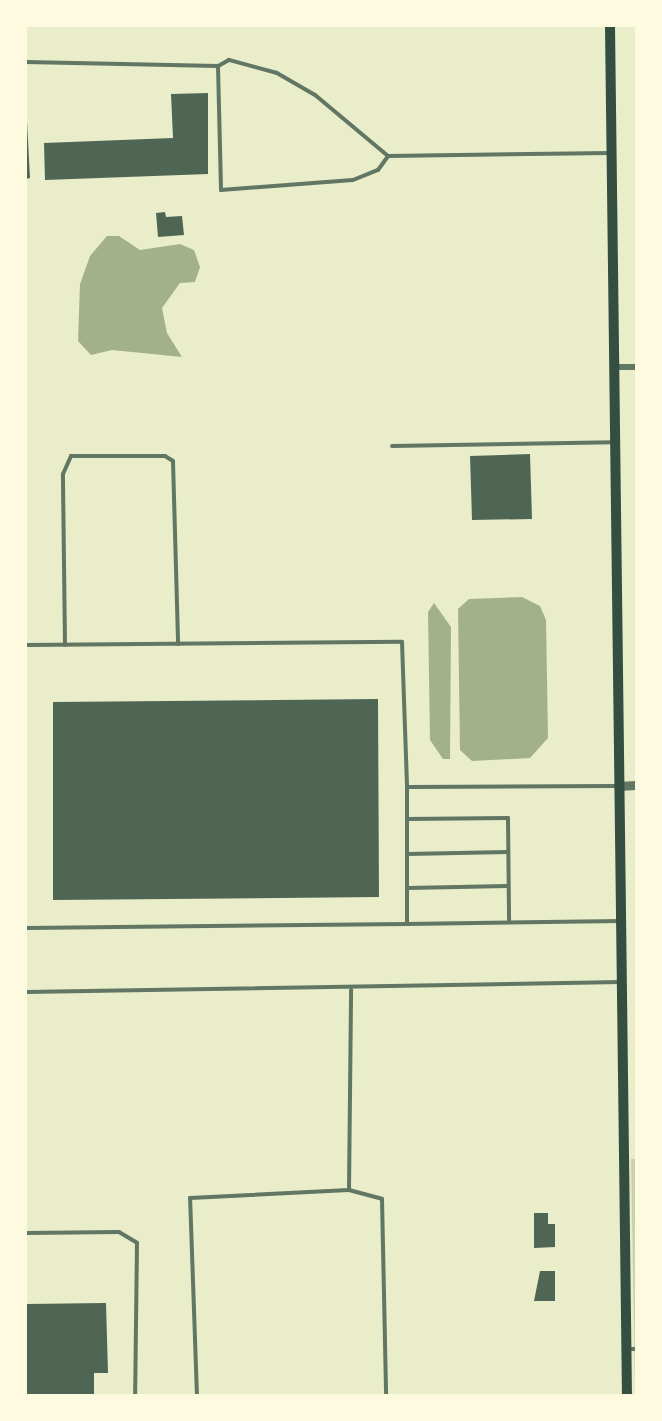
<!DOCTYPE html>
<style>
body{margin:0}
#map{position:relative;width:662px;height:1421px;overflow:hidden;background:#e9edc9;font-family:Roboto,sans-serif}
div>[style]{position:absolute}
.green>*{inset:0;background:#cad2ad}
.water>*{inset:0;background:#a3b18a}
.building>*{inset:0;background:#4f6655}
.service>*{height:4px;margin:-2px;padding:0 2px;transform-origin:2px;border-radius:2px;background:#617663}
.minor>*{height:6px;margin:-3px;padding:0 3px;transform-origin:3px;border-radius:3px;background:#617663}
.tertiary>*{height:9px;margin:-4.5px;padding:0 4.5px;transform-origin:4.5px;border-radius:4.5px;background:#617663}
.secondary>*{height:10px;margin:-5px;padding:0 5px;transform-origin:5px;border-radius:5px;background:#344e41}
span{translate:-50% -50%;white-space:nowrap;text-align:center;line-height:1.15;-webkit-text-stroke:6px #fefae0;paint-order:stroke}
.frame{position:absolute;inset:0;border:27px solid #fefae0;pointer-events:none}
</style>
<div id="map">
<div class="green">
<div style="clip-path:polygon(631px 1159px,636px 1159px,636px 1396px,635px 1395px)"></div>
</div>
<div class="water">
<div style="clip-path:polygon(107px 236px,119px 236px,140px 250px,180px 244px,194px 250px,200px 267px,195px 282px,180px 283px,162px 308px,167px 333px,182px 357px,112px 350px,91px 355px,78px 341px,80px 284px,90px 256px)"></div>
<div style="clip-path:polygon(522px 597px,540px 606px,546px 620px,548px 738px,530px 758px,472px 761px,460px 750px,458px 609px,469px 599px)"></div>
<div style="clip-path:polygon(434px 603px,451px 627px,450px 759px,443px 759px,430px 740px,428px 612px)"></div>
</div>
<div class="building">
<div style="clip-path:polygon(208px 93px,208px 174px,45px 180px,44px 143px,173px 138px,171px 94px)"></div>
<div style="clip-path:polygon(26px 103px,30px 178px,26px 179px)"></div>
<div style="clip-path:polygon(165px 212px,166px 217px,182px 216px,184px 235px,158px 237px,156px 213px)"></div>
<div style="clip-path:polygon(530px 454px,532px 519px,472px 520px,470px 456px)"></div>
<div style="clip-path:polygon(378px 699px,379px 897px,53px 900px,53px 702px)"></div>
<div style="clip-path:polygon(534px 1213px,548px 1213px,548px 1224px,555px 1224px,555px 1247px,534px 1248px)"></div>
<div style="clip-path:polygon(540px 1271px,555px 1271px,555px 1301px,534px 1301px)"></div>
<div style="clip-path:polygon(106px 1303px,108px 1373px,94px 1373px,94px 1396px,26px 1396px,26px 1304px)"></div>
</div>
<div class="service">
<div style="left:26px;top:62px;width:192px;rotate:1.2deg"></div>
<div style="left:388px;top:156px;width:95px;rotate:-140.1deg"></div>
<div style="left:315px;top:95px;width:44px;rotate:-149.9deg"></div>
<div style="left:277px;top:73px;width:50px;rotate:-164.8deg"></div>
<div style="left:229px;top:60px;width:13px;rotate:151deg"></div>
<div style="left:218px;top:66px;width:124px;rotate:88.6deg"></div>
<div style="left:221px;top:190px;width:132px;rotate:-4.3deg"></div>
<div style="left:353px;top:180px;width:27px;rotate:-22deg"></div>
<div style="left:378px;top:170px;width:17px;rotate:-54deg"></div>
<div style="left:388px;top:156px;width:223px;rotate:-0.8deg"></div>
<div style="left:392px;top:446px;width:221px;rotate:-1deg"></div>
<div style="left:26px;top:645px;width:376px;rotate:-0.5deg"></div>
<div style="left:402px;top:642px;width:145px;rotate:88deg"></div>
<div style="left:65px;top:645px;width:171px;rotate:-90.7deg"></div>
<div style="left:63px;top:474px;width:20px;rotate:-66deg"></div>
<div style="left:71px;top:456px;width:94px"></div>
<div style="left:165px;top:456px;width:9px;rotate:32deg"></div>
<div style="left:173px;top:461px;width:183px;rotate:88.4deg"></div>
<div style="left:616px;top:786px;width:209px;rotate:179.7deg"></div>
<div style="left:407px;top:787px;width:137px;rotate:90deg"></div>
<div style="left:407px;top:924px;width:214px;rotate:-0.8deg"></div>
<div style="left:407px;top:819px;width:101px;rotate:-0.6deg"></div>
<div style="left:508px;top:818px;width:104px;rotate:89.4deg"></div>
<div style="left:407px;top:854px;width:101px;rotate:-1.1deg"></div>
<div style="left:407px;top:888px;width:101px;rotate:-1.1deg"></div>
<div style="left:26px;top:928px;width:381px;rotate:-0.6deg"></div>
<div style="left:26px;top:992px;width:595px;rotate:-0.96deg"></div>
<div style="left:349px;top:1190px;width:34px;rotate:15deg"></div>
<div style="left:382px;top:1199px;width:197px;rotate:88.8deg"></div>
<div style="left:26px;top:1233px;width:93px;rotate:-0.6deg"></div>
<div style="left:119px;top:1232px;width:21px;rotate:31deg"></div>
<div style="left:137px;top:1243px;width:153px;rotate:90.7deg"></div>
<div style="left:627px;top:1349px;width:9px"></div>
<div style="left:197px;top:1396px;width:198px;rotate:-92deg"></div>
<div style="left:190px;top:1198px;width:159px;rotate:-2.9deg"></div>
<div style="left:349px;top:1190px;width:200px;rotate:-89.4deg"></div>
</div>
<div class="minor">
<div style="left:614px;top:367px;width:22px"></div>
</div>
<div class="tertiary">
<div style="left:618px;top:786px;width:18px;rotate:-3deg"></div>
</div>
<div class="secondary">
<div style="left:610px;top:26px;width:1370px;rotate:89.29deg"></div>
</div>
<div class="frame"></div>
</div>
